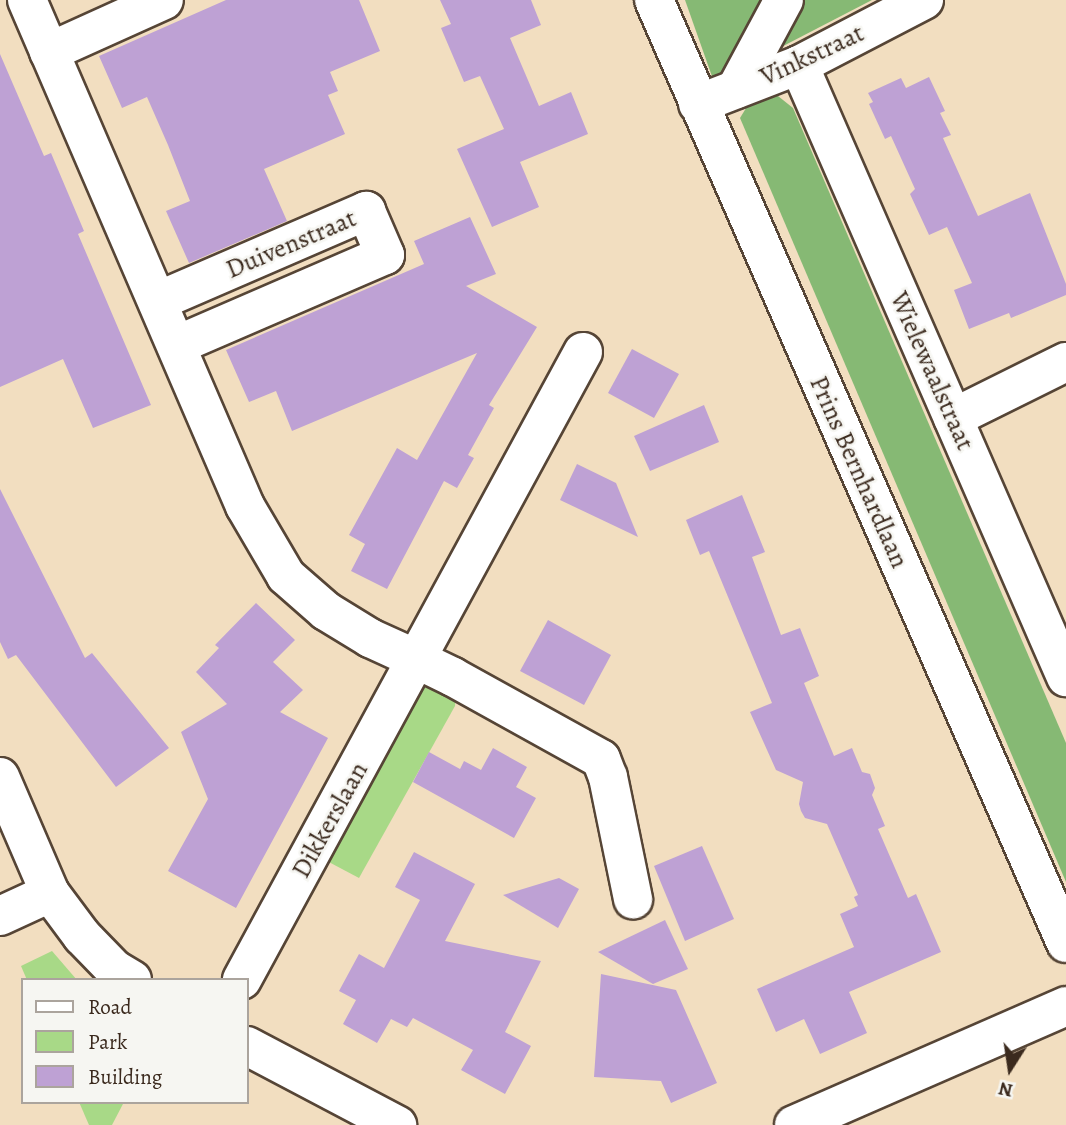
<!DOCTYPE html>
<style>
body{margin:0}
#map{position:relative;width:1066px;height:1125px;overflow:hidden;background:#f2dec0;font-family:Alegreya,serif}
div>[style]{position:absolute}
.green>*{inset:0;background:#a8d987}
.forest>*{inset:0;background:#86b974}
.building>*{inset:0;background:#bea1d4}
.roads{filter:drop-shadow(2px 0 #564536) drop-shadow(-2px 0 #564536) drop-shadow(0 2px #564536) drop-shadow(0 -2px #564536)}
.street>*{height:38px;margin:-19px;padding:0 19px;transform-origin:19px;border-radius:19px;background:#fff}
.secondary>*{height:38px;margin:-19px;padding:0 19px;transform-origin:19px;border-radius:19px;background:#fff}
span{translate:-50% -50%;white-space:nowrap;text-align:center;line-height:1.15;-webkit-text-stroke:5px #f6f6f2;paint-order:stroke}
.street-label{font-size:26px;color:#3b2a1e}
.legend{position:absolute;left:21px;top:978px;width:228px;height:126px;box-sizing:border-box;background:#f6f6f2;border:2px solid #aba49d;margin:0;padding:9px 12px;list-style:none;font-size:21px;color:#3b2a1e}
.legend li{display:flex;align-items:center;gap:14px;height:35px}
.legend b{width:35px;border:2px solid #aba49d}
.north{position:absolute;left:975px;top:1034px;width:70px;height:70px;-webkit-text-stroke:5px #f6f6f2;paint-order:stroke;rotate:192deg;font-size:19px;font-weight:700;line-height:28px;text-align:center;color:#3b2a1e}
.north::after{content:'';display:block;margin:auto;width:24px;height:32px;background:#3b2a1e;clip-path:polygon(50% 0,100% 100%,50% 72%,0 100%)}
</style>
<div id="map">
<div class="green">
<div style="clip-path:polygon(433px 680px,456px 693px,455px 706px,359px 878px,325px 860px,422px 687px)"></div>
<div style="clip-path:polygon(52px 951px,77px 980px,27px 980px,21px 966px)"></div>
<div style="clip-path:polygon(79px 1102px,124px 1102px,112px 1125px,89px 1125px)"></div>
</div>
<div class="forest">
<div style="clip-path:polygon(685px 0,872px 0,714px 82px)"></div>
<div style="clip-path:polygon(763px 96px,778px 96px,793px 108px,1066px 743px,1066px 882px,740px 118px,751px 100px)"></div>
</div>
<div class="building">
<div style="clip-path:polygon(226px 0,359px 0,380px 51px,330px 72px,338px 91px,328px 95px,345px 134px,264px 169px,287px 221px,189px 263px,166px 211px,190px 201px,168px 145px,147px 97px,122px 108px,99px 56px)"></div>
<div style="clip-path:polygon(440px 0,531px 0,541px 25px,510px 38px,539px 106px,571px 92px,588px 134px,520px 162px,539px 207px,492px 227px,457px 149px,504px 129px,480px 76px,464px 82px,441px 28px,451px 24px)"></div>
<div style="clip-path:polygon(0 54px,44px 156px,51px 153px,84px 231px,78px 234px,151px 405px,93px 428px,63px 359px,0 387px)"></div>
<div style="clip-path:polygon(929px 77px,945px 111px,940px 113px,951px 135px,943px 138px,978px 216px,1030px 193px,1066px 284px,1066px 295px,1011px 318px,1009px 313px,969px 329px,954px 290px,972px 283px,947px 227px,929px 235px,910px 194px,915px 189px,891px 136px,885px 139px,869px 104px,873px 102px,868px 93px,901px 78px,906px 88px)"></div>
<div style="clip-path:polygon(470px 217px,496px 274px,466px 286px,537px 327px,489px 405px,494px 408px,468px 455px,474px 458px,457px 488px,444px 481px,387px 589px,351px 571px,365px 544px,349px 535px,397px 448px,417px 460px,477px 353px,292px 431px,276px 391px,249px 402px,226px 350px,424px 264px,414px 241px)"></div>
<div style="clip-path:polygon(632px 349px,679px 374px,654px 418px,608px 393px)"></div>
<div style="clip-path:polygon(704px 405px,719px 442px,650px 471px,634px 436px)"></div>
<div style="clip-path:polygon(577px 464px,616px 483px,638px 537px,560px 500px)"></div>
<div style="clip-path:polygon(0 489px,85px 658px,92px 653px,169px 748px,116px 787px,16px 655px,8px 659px,0 642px)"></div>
<div style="clip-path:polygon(742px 495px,765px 552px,752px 557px,781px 635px,800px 628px,819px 676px,804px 683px,834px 756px,852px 748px,862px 772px,870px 774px,875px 788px,872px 795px,885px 826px,878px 829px,908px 898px,916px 894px,941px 952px,849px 992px,867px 1033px,820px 1054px,804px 1019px,776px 1032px,757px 989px,854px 947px,840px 914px,858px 906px,854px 897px,858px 895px,827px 824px,805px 818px,801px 811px,799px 804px,803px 782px,776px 770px,750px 712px,772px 703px,709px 551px,700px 555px,686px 520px)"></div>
<div style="clip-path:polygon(256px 603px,295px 640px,273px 662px,303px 690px,280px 712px,328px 738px,236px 908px,168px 871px,208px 799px,181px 732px,227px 704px,196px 672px,219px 648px,215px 645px)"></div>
<div style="clip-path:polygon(548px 620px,611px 655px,584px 705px,520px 671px)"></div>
<div style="clip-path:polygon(493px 748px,527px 767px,516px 787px,536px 798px,514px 838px,413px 782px,429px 752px,460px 769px,464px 761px,481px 770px)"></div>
<div style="clip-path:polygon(702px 846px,734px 919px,685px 941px,654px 866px)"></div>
<div style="clip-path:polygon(414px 852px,475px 884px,445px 941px,541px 961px,505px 1032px,531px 1046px,505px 1094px,461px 1070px,473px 1050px,413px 1018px,407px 1027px,391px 1019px,377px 1043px,343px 1024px,356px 1000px,339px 991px,359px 954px,384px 968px,420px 900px,395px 887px)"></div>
<div style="clip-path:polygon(559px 878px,579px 889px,558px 928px,503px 895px)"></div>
<div style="clip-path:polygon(665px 920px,688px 969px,653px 984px,598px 952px)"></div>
<div style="clip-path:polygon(601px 974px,676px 990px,717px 1083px,671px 1103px,661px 1081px,594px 1077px)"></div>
</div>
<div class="roads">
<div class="street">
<div style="left:27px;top:0;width:551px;rotate:66.69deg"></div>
<div style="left:245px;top:506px;width:81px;rotate:59.6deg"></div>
<div style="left:286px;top:576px;width:53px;rotate:41.2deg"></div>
<div style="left:326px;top:611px;width:52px;rotate:31.5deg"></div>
<div style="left:370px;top:638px;width:51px;rotate:24.5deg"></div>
<div style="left:416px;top:659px;width:365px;rotate:118.5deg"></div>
<div style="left:49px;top:52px;width:126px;rotate:-24.3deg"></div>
<div style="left:799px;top:65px;width:668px;rotate:66.43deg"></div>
<div style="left:736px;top:89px;width:101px;rotate:-61.7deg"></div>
<div style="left:698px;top:104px;width:108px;rotate:-21.1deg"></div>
<div style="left:799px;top:65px;width:141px;rotate:-27.5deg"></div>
<div style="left:158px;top:301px;width:227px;rotate:-23.4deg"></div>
<div style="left:366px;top:211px;width:48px;rotate:66.6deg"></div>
<div style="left:385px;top:255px;width:227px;rotate:156.6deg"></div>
<div style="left:583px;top:352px;width:349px;rotate:118.5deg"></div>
<div style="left:416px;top:659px;width:41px;rotate:25.9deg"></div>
<div style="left:453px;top:677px;width:169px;rotate:29deg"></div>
<div style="left:601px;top:759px;width:19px;rotate:69deg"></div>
<div style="left:608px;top:777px;width:125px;rotate:78.4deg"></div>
<div style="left:953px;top:418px;width:126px;rotate:-26.4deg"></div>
<div style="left:0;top:777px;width:126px;rotate:66.7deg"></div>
<div style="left:50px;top:893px;width:54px;rotate:53.3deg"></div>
<div style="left:82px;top:936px;width:46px;rotate:45.9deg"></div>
<div style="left:114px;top:969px;width:21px;rotate:31deg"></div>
<div style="left:0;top:916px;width:55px;rotate:-24.7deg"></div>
<div style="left:247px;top:1046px;width:170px;rotate:27.8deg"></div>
<div style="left:794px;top:1125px;width:297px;rotate:-23.6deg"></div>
</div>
<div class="secondary">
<div style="left:654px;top:0;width:1029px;rotate:66.4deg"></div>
</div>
</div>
<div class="street-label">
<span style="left:812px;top:55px;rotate:-25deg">Vinkstraat</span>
<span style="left:291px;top:244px;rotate:-23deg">Duivenstraat</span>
<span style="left:932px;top:371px;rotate:66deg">Wielewaalstraat</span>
<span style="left:859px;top:472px;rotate:66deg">Prins Bernhardlaan</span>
<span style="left:330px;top:820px;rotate:-61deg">Dikkerslaan</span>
</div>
<ul class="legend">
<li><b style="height:9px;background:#fff"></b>Road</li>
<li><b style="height:19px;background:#a8d987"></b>Park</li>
<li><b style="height:19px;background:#bea1d4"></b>Building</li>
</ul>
<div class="north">N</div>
</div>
